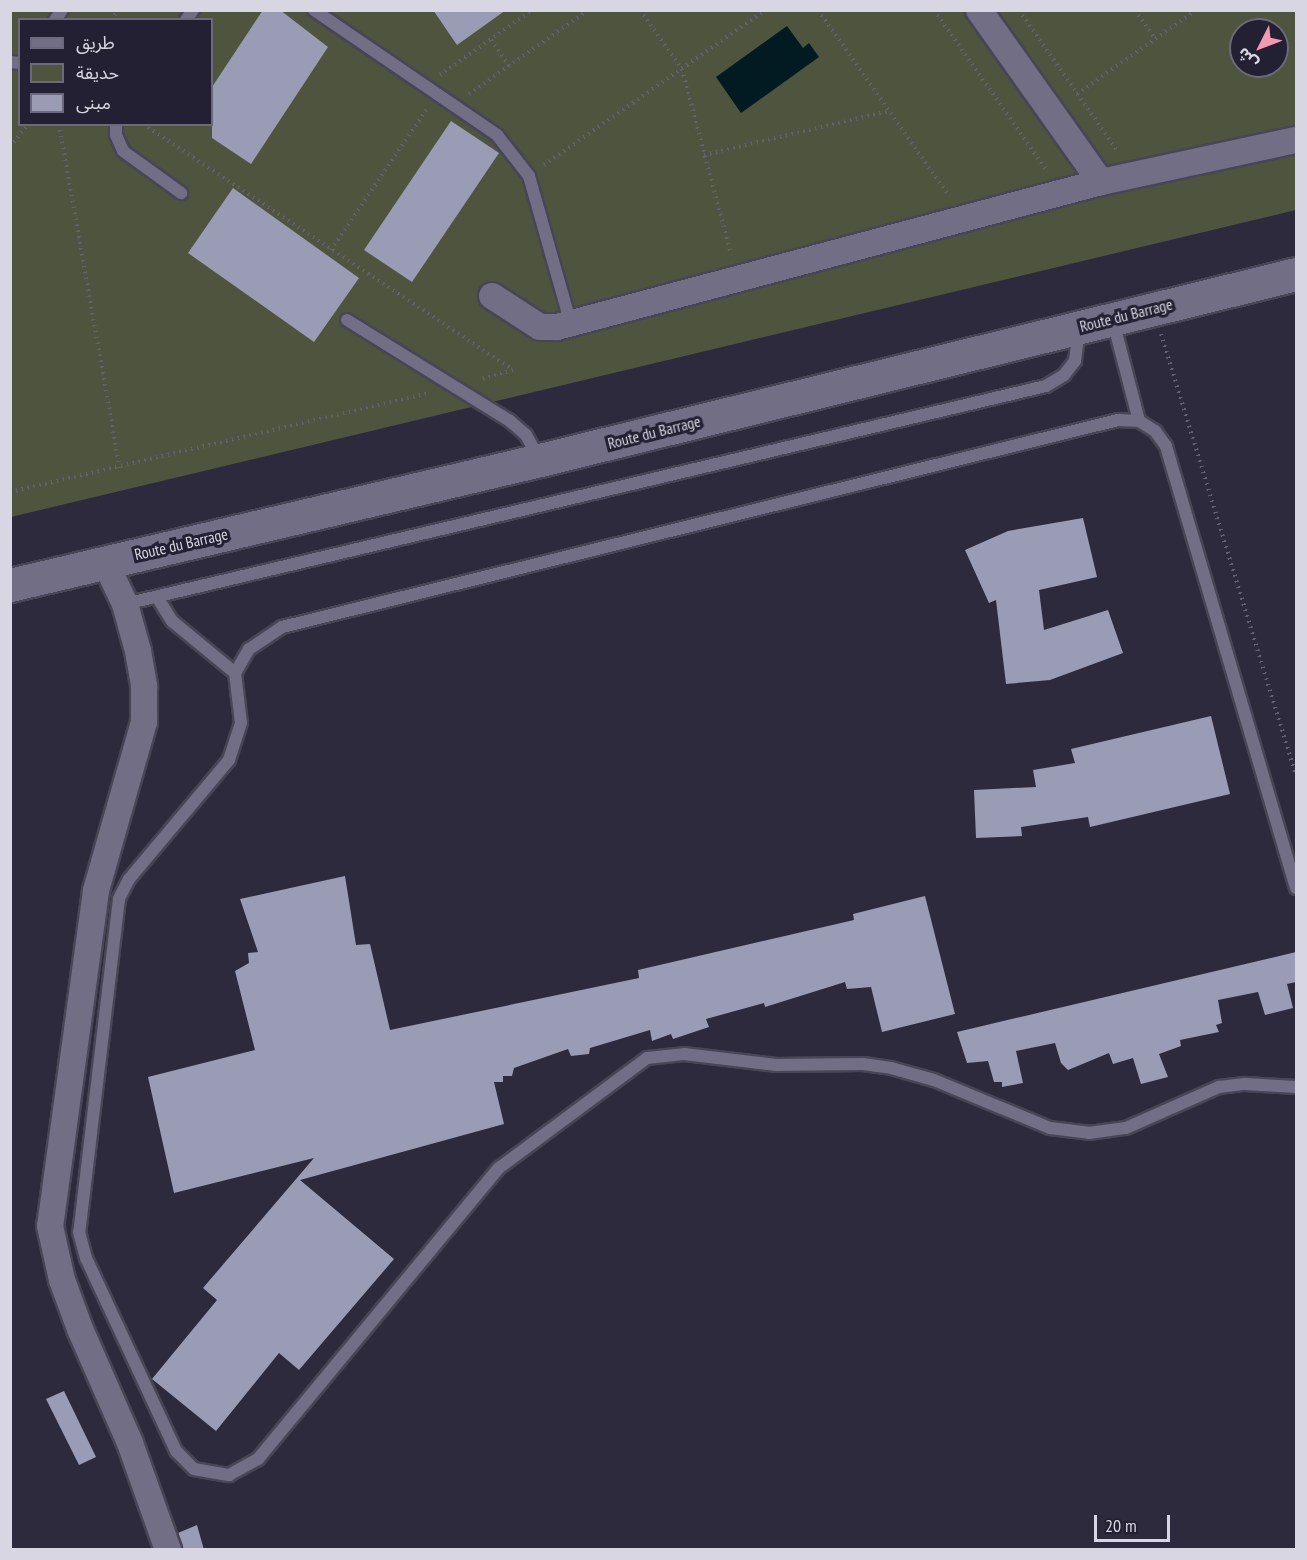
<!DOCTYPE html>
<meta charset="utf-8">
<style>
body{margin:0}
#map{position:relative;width:1307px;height:1560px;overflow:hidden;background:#2e2a3e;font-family:"PT Sans Narrow","Noto Sans Arabic",sans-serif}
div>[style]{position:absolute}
.green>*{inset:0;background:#4e543e}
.water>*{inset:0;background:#021b22}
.building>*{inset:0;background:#9a9cb5}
.path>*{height:4px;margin-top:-2px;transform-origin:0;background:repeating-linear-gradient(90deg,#636072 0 1.5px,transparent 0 6px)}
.roads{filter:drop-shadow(2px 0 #484556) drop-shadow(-2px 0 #484556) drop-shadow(0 2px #484556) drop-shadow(0 -2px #484556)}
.service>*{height:12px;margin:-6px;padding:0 6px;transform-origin:6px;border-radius:6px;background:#726e86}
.minor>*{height:26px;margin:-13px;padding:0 13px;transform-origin:13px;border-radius:13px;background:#726e86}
.secondary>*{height:33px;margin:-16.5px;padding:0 16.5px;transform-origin:16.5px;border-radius:16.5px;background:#726e86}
span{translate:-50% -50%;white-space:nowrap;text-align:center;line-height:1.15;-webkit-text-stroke:6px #242034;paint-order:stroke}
.street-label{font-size:16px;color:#d8d6e3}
.frame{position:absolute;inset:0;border:12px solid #d8d6e3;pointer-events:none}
.legend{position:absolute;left:18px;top:18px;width:195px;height:108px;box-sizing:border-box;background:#242034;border:2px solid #6c697a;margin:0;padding:8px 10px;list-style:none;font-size:18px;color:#d8d6e3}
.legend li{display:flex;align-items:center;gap:12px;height:30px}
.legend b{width:30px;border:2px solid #6c697a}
.north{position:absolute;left:1229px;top:18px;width:60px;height:60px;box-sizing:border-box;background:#242034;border:2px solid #6c697a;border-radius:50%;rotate:228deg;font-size:16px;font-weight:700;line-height:24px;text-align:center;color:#d8d6e3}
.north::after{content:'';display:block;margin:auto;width:21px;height:27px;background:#f29aaf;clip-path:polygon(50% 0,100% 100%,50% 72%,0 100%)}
.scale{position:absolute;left:1094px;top:1515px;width:76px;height:27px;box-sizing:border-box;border:3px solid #d8d6e3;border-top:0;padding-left:8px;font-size:18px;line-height:21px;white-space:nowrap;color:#d8d6e3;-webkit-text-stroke:4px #242034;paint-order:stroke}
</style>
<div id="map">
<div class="green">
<div style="clip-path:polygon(evenodd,10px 11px,1296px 11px,1296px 210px,11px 517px,10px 11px,20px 20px,212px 20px,212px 124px,20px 124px,20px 20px,10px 11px,1241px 30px,1277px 30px,1277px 66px,1241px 66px,1241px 30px)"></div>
</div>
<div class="water">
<div style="clip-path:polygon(787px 26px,803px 48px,809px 43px,819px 57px,741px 113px,716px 77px)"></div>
</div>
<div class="building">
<div style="clip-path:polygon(263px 10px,280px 10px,328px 47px,251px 164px,212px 138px,212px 87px)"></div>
<div style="clip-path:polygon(433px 10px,506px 10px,457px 45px)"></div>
<div style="clip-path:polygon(451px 121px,499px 153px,412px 282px,364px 250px)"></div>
<div style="clip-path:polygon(233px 188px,359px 278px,314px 342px,188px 253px)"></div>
<div style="clip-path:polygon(1083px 518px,1097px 577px,1039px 590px,1044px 630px,1108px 610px,1123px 653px,1050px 680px,1006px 684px,996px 600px,989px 603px,965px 550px,1008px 531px)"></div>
<div style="clip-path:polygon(1211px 716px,1230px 794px,1090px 827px,1088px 817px,1021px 827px,1022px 836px,976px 838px,974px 790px,1036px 787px,1033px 770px,1075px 763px,1071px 749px)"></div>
<div style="clip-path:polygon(345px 876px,356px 945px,370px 944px,390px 1030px,639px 978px,638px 970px,854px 920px,853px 914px,925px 896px,955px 1014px,882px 1032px,871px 987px,847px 989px,845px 982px,765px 1007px,764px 1003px,706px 1019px,709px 1027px,673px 1039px,671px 1034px,652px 1041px,650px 1030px,590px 1048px,589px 1054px,571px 1056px,568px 1049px,514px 1068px,512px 1076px,503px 1076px,503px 1082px,494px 1082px,504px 1124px,300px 1180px,394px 1259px,299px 1370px,279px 1353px,216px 1431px,152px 1379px,217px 1300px,203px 1288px,314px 1158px,174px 1193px,148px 1077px,255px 1050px,235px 971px,249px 963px,248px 953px,258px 952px,240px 899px)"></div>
<div style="clip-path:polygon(1296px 952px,1296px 982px,1287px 984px,1293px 1008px,1265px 1015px,1258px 992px,1218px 1000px,1222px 1023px,1216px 1025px,1219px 1032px,1180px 1040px,1181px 1046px,1159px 1054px,1168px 1077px,1141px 1084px,1133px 1058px,1113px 1064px,1109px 1053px,1068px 1070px,1061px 1063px,1055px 1043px,1016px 1051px,1023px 1083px,1002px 1087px,1002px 1082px,994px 1082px,988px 1061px,967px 1063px,957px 1032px)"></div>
<div style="clip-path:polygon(64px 1391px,96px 1457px,79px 1465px,46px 1399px)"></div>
<div style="clip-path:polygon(197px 1525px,204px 1550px,183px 1550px,178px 1533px)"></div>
</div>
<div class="path">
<div style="left:640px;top:10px;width:72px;rotate:54.6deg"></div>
<div style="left:682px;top:69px;width:192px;rotate:75.2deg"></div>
<div style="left:818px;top:10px;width:228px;rotate:54.8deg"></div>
<div style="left:934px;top:10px;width:198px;rotate:54.9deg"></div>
<div style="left:1019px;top:10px;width:173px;rotate:55.1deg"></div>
<div style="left:1135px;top:10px;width:35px;rotate:55deg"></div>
<div style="left:111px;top:20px;width:12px;rotate:-55deg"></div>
<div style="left:491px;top:40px;width:32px;rotate:55deg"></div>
<div style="left:440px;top:75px;width:113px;rotate:-35.2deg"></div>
<div style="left:469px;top:94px;width:146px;rotate:-35.2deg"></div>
<div style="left:1077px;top:94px;width:146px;rotate:-35.2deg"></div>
<div style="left:59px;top:124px;width:350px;rotate:80deg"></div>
<div style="left:143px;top:124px;width:444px;rotate:33.6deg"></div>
<div style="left:513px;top:370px;width:35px;rotate:164deg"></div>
<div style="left:10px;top:147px;width:29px;rotate:-52deg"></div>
<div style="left:704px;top:155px;width:190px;rotate:-13.4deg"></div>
<div style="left:544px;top:165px;width:270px;rotate:-35deg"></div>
<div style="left:331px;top:250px;width:171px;rotate:-55.8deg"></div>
<div style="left:1161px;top:334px;width:461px;rotate:73deg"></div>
<div style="left:10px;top:492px;width:430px;rotate:-13.3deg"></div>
</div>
<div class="roads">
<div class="service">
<div style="left:314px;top:10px;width:222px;rotate:34.3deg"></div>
<div style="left:497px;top:135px;width:52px;rotate:52deg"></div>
<div style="left:529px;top:176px;width:154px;rotate:74.2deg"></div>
<div style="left:55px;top:20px;width:12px;rotate:-55deg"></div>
<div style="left:186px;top:20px;width:12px;rotate:-55deg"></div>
<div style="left:10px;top:62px;width:10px;rotate:6deg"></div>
<div style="left:116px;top:124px;width:11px;rotate:90deg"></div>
<div style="left:116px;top:135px;width:17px;rotate:66deg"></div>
<div style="left:123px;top:151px;width:72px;rotate:35.9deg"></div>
<div style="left:347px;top:320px;width:192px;rotate:31.8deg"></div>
<div style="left:510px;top:421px;width:21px;rotate:41deg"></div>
<div style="left:526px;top:435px;width:29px;rotate:61deg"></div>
<div style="left:1113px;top:321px;width:103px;rotate:75.4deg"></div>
<div style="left:157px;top:597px;width:28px;rotate:58deg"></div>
<div style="left:172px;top:621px;width:82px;rotate:39.5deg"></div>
<div style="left:125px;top:604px;width:946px;rotate:-13.32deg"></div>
<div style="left:1046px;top:386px;width:21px;rotate:-31deg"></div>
<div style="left:1064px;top:375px;width:18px;rotate:-52deg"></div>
<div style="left:1075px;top:361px;width:33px;rotate:-83deg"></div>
<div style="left:1296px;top:888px;width:461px;rotate:-106.4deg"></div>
<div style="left:1166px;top:446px;width:19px;rotate:-126deg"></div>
<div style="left:1155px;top:431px;width:19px;rotate:-148deg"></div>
<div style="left:1139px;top:421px;width:21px;rotate:-177deg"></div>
<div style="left:1118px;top:420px;width:861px;rotate:166.09deg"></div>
<div style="left:282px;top:627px;width:40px;rotate:146deg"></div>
<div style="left:249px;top:649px;width:28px;rotate:120deg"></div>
<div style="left:235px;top:673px;width:50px;rotate:83.2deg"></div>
<div style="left:241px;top:723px;width:39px;rotate:108deg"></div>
<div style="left:229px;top:760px;width:155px;rotate:130deg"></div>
<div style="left:129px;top:879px;width:22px;rotate:117deg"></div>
<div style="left:119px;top:899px;width:335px;rotate:96.8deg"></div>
<div style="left:79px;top:1232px;width:27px;rotate:75deg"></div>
<div style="left:86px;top:1258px;width:213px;rotate:65deg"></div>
<div style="left:176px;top:1451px;width:25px;rotate:45deg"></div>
<div style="left:194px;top:1469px;width:36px;rotate:10deg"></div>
<div style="left:229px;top:1475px;width:33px;rotate:-29deg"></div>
<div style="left:258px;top:1459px;width:378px;rotate:-50.4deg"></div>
<div style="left:499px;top:1168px;width:184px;rotate:-36.6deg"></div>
<div style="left:647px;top:1058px;width:37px;rotate:-6deg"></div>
<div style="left:684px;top:1054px;width:93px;rotate:6.8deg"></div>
<div style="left:776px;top:1065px;width:87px;rotate:-0.7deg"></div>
<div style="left:863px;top:1064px;width:28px;rotate:8deg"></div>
<div style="left:891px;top:1068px;width:45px;rotate:15.6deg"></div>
<div style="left:934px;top:1080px;width:126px;rotate:22.5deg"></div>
<div style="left:1050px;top:1128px;width:39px;rotate:7deg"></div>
<div style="left:1089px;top:1133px;width:37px;rotate:-8deg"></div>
<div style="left:1126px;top:1128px;width:102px;rotate:-23.8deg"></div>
<div style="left:1219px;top:1087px;width:26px;rotate:-7deg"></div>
<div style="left:1245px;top:1084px;width:51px;rotate:3.4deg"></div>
</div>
<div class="minor">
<div style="left:979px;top:10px;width:211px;rotate:54.7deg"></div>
<div style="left:492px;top:296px;width:57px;rotate:32.9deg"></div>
<div style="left:540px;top:327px;width:17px"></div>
<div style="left:557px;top:327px;width:563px;rotate:-14.92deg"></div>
<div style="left:1101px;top:182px;width:199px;rotate:-12.2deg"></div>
<div style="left:105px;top:562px;width:47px;rotate:64.5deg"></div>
<div style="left:125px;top:604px;width:49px;rotate:74.5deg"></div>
<div style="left:138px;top:651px;width:36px;rotate:80deg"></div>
<div style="left:144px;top:686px;width:36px;rotate:90deg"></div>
<div style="left:144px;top:722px;width:176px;rotate:105.9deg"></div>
<div style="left:96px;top:891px;width:338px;rotate:97.8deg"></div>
<div style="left:50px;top:1226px;width:55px;rotate:77.5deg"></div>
<div style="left:62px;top:1280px;width:52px;rotate:69.8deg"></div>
<div style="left:80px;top:1329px;width:124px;rotate:66.3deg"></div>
<div style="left:130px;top:1443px;width:114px;rotate:70.4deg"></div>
</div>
<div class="secondary">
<div style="left:10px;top:585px;width:545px;rotate:-13.27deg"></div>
<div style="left:540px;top:460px;width:779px;rotate:-13.82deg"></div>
</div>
</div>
<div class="street-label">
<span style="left:1126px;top:315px;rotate:-14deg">Route du Barrage</span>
<span style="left:654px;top:432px;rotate:-14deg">Route du Barrage</span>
<span style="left:181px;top:544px;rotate:-13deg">Route du Barrage</span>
</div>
<div class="frame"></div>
<ul class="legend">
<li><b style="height:8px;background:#726e86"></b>طريق</li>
<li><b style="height:16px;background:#4e543e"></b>حديقة</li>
<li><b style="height:16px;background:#9a9cb5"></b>مبنى</li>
</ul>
<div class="north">ش</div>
<div class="scale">20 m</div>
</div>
